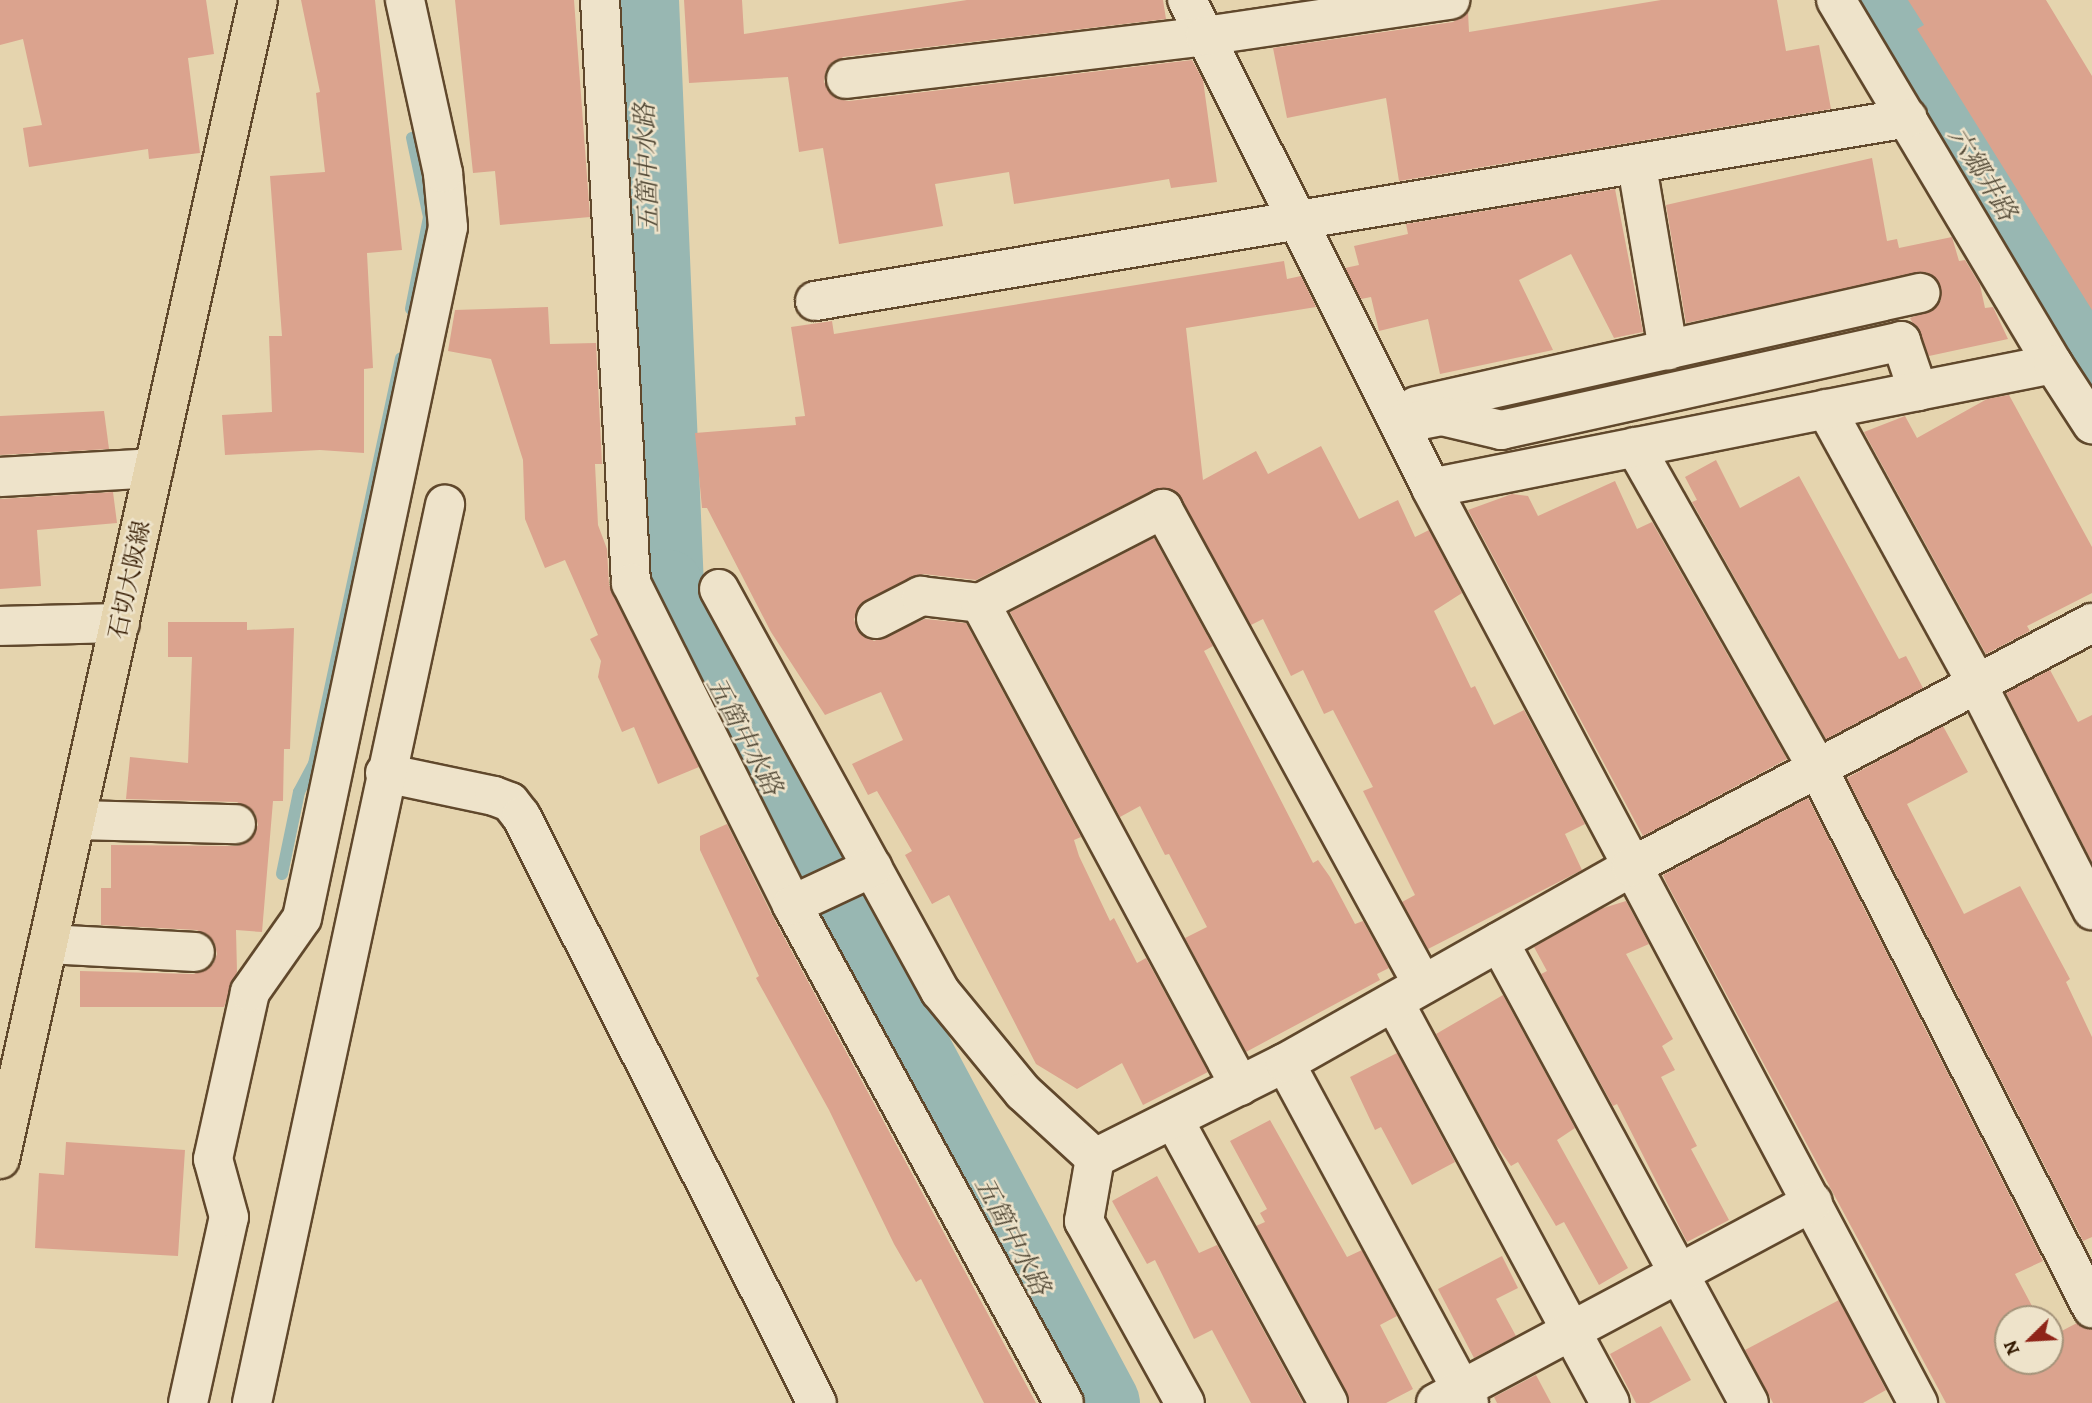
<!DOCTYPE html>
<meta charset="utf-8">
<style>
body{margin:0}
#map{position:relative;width:2092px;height:1403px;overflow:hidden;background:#e5d4ae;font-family:Alegreya,"Noto Serif JP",serif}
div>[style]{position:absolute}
.stream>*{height:12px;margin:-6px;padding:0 6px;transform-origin:6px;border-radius:6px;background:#98b7b2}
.river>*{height:77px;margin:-38.5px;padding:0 38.5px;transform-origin:38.5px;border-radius:38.5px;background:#98b7b2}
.building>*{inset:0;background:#dba38e}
.roads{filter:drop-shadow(2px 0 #60482c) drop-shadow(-2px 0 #60482c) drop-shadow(0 2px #60482c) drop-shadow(0 -2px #60482c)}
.minor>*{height:38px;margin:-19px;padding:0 19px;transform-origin:19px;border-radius:19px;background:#eee3ca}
.major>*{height:38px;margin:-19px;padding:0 19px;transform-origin:19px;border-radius:19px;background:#e5d4ae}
span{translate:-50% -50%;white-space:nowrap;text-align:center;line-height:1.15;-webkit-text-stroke:5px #eee3ca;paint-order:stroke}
.street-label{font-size:24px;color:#341a01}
.water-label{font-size:26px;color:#524936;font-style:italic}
.north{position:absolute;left:1994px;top:1305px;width:70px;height:70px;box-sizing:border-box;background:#eee3ca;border:2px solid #a4937a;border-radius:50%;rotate:246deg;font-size:19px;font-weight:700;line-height:28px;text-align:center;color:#341a01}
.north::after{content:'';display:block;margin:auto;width:24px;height:32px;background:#8f2418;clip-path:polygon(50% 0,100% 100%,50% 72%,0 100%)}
</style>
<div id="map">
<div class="stream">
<div style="left:411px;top:309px;width:94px;rotate:-78.9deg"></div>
<div style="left:429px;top:217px;width:81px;rotate:-102.1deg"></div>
<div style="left:282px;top:874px;width:84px;rotate:-78.3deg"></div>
<div style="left:299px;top:792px;width:32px;rotate:-62deg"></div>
<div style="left:314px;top:764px;width:415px;rotate:-77.9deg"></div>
</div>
<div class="river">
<div style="left:640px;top:0;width:588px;rotate:87.56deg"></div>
<div style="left:665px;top:587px;width:925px;rotate:61.88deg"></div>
<div style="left:1872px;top:0;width:411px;rotate:57.6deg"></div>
</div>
<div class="building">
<div style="clip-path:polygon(0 0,206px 0,214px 54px,188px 58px,200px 153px,149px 159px,148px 149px,29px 167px,23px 128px,42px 125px,23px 39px,0 45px)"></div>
<div style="clip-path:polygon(301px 0,375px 0,402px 250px,367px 253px,373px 368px,364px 369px,364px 453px,320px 450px,225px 455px,222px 415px,272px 412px,269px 336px,282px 336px,270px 176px,325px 172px,316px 93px,320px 92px)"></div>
<div style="clip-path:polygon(455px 0,574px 0,590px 217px,500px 225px,495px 171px,473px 173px)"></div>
<div style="clip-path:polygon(684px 0,742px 0,744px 34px,967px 0,1163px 0,1166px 19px,843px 57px,826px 70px,824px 82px,837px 99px,849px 101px,1192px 60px,1203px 80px,1217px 182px,1171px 188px,1169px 179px,1014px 204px,1009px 172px,935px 184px,943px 226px,839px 244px,823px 148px,799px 152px,788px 77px,689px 83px)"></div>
<div style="clip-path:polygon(1661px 0,1777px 0,1786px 51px,1819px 45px,1831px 109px,1399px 181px,1386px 98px,1287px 118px,1273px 48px,1453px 22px,1468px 12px,1469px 32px)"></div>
<div style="clip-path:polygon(1908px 0,2046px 0,2092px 76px,2092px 310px,1917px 29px,1924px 25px)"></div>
<div style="clip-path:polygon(1872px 158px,1887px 241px,1897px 239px,1899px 248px,1952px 237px,1959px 261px,1965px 260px,1980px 285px,1985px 308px,1993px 307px,2008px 339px,1929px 356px,1910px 318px,1934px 309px,1941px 300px,1941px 288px,1926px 272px,1686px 323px,1666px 205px)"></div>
<div style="clip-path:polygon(1615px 189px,1643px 332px,1614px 338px,1571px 254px,1519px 280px,1553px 350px,1440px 374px,1428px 319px,1379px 331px,1371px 297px,1361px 299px,1345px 268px,1359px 265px,1354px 246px,1408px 234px,1406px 224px)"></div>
<div style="clip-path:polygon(1284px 261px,1287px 279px,1301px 276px,1316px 307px,1186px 328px,1203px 480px,1256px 451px,1268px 474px,1321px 446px,1359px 519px,1398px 500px,1415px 537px,1429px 530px,1462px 593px,1434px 611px,1471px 688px,1475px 686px,1494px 725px,1524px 710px,1585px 824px,1565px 834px,1582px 870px,1428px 949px,1402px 902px,1415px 895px,1363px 791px,1373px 787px,1333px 710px,1324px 714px,1303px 670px,1291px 676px,1263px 619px,1251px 625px,1174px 490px,1153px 490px,976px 580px,923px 574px,866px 600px,854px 619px,857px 630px,874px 641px,925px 619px,966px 623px,1081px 837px,1074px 840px,1079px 856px,1110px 921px,1114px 918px,1137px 963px,1146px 958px,1208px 1072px,1143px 1105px,1122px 1063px,1077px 1089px,1036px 1064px,949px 895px,932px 904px,905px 855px,912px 851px,877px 791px,868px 795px,852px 764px,903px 740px,881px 692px,825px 715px,771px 632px,707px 508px,702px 508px,695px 433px,796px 425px,795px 417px,805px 416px,791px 327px,832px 321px,834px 334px)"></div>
<div style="clip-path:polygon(548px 307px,550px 344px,596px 343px,602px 464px,595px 464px,598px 525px,607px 549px,609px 585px,699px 767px,658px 784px,634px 727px,622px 732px,598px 677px,601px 661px,590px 639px,598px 635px,565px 560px,545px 568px,525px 519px,523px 460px,491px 359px,448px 351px,455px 310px)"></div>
<div style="clip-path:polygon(2009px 395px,2092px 547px,2092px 593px,2027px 626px,2030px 631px,1986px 654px,1864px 432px,1905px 416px,1917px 438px,1987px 399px)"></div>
<div style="clip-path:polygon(104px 411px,109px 449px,0 455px,0 416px)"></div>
<div style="clip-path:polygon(1716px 460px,1740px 508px,1799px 476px,1899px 659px,1906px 656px,1923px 688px,1826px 739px,1692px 502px,1697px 500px,1685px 477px)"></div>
<div style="clip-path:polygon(1615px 481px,1637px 529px,1652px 522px,1787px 759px,1643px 836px,1468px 510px,1512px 494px,1528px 496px,1538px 516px)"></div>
<div style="clip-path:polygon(113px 492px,117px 523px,37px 530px,41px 586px,0 589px,0 499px)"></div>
<div style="clip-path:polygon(1154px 538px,1213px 646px,1204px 651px,1313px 863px,1318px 860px,1330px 877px,1355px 924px,1363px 921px,1389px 968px,1377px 974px,1380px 980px,1246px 1052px,1185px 938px,1207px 927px,1169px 854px,1165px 855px,1140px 806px,1120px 817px,1010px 612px)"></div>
<div style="clip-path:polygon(168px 622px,247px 622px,247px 630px,294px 628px,290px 749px,284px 749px,283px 801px,273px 801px,262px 932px,236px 930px,237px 972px,224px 1007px,80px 1007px,80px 971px,194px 974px,213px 964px,217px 954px,214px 942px,197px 930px,101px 925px,101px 888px,111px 888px,111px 845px,236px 846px,247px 843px,258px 825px,255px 813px,237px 802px,126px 799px,130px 757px,188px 763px,192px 657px,168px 657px)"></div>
<div style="clip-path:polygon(2050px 670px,2078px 722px,2092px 715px,2092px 862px,2006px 693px)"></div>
<div style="clip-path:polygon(1943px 726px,1968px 772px,1907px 804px,1964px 914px,2020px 886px,2070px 979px,2066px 982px,2092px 1037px,2092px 1237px,2083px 1241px,1847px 778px)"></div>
<div style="clip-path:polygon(1808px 798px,2043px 1261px,2015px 1274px,2039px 1319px,2008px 1319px,2008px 1361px,2050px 1361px,2050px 1337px,2077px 1323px,2092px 1330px,2092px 1403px,1946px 1403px,1666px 882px,1663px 875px)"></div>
<div style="clip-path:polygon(727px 824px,772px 915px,1036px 1403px,984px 1403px,921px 1279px,916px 1282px,894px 1244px,829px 1110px,756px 978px,759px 976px,700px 850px,700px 836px)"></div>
<div style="clip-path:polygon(1626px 901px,1649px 944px,1626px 954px,1673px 1039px,1662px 1046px,1675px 1070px,1661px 1077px,1697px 1146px,1691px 1149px,1729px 1220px,1687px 1242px,1617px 1104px,1613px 1106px,1541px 974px,1547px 971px,1534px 947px,1600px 909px)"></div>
<div style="clip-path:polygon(1503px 995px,1575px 1128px,1557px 1140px,1628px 1268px,1599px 1285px,1564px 1222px,1556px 1226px,1518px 1162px,1511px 1166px,1494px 1142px,1436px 1034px)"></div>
<div style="clip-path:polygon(1397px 1053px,1455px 1162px,1412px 1185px,1381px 1127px,1375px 1130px,1350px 1077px)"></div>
<div style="clip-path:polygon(1270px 1120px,1347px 1257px,1362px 1250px,1397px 1316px,1380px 1325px,1413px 1389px,1386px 1403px,1350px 1403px,1256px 1226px,1265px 1222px,1260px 1213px,1267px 1209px,1230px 1141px)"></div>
<div style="clip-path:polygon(66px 1142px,185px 1150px,178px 1256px,35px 1248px,39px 1173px,64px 1175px)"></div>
<div style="clip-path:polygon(1157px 1176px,1199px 1253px,1217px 1245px,1303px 1403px,1251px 1403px,1212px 1330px,1194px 1339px,1155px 1260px,1147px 1264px,1112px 1201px)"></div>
<div style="clip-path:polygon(1502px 1256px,1518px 1288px,1496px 1299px,1516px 1336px,1474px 1358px,1438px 1289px)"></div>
<div style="clip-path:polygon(1839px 1300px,1886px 1390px,1863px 1403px,1773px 1403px,1745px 1350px)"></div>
<div style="clip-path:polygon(1661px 1326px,1691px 1380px,1649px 1403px,1636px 1403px,1610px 1354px)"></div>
<div style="clip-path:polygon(1536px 1375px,1551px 1403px,1497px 1403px,1494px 1397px)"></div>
</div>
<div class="roads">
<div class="minor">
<div style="left:600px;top:0;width:584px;rotate:86.96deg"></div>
<div style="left:631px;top:583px;width:360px;rotate:63.4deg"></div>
<div style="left:792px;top:905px;width:567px;rotate:61.36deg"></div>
<div style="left:1187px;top:0;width:546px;rotate:63.43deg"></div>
<div style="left:1431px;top:488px;width:1037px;rotate:61.98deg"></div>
<div style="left:1836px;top:0;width:424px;rotate:59.2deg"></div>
<div style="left:846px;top:79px;width:362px;rotate:-6.8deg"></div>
<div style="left:1205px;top:36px;width:248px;rotate:-8.4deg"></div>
<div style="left:1637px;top:166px;width:187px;rotate:80.4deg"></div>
<div style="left:815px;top:301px;width:1108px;rotate:-9.5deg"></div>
<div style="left:1416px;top:406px;width:517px;rotate:-12.64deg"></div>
<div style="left:1826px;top:409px;width:314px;rotate:61.2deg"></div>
<div style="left:1977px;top:684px;width:254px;rotate:63deg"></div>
<div style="left:1400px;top:424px;width:43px;rotate:-10.8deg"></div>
<div style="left:1442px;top:416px;width:61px;rotate:13.3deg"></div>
<div style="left:1501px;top:430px;width:410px;rotate:-12.5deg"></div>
<div style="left:1901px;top:341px;width:53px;rotate:71.2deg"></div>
<div style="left:1635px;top:447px;width:370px;rotate:60.4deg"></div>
<div style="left:1818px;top:769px;width:605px;rotate:63.05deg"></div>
<div style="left:0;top:477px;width:154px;rotate:-3.3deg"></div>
<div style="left:1431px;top:488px;width:634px;rotate:-11.27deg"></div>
<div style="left:2053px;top:364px;width:72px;rotate:57deg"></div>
<div style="left:719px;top:589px;width:459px;rotate:61.2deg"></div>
<div style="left:940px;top:991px;width:131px;rotate:50.6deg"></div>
<div style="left:1023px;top:1092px;width:98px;rotate:42.5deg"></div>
<div style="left:876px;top:619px;width:51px;rotate:-27.1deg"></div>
<div style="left:921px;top:596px;width:59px;rotate:6.8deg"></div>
<div style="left:0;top:626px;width:120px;rotate:-1.4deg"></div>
<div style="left:385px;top:773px;width:111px;rotate:11.9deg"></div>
<div style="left:494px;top:796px;width:17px;rotate:21deg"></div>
<div style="left:510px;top:802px;width:18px;rotate:52deg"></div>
<div style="left:521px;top:816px;width:657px;rotate:63.24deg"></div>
<div style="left:78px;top:820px;width:158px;rotate:1.5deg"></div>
<div style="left:792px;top:905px;width:89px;rotate:-25.1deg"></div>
<div style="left:1499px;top:942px;width:524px;rotate:61.53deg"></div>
<div style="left:48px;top:944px;width:147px;rotate:3.1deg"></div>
<div style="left:1394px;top:1002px;width:455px;rotate:61.7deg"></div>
<div style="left:1285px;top:1063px;width:387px;rotate:61.6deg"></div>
<div style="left:1240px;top:1086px;width:549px;rotate:-118.29deg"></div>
<div style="left:980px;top:603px;width:206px;rotate:-27.2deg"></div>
<div style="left:1163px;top:509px;width:542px;rotate:61.36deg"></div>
<div style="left:1174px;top:1120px;width:322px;rotate:61.4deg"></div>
<div style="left:1095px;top:1158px;width:212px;rotate:-26.6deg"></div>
<div style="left:1285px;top:1063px;width:398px;rotate:-29.5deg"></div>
<div style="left:1631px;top:867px;width:522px;rotate:-27.89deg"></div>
<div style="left:1095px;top:1158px;width:64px;rotate:99.9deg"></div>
<div style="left:1084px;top:1221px;width:208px;rotate:61deg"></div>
<div style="left:188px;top:1403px;width:190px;rotate:-77.6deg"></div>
<div style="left:229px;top:1217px;width:60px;rotate:-105.4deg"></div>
<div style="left:213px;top:1159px;width:171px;rotate:-77.5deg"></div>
<div style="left:250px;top:992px;width:90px;rotate:-54.9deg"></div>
<div style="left:302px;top:918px;width:706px;rotate:-78.07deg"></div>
<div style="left:448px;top:227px;width:54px;rotate:-95.3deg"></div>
<div style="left:443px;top:173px;width:177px;rotate:-102.4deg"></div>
<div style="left:252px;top:1403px;width:919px;rotate:-77.87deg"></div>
<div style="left:1436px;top:1403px;width:427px;rotate:-28.1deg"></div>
</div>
<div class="major">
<div style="left:0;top:1159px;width:1187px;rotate:-77.45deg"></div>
</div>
</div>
<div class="street-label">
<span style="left:130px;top:580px;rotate:-78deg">石切大阪線</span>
</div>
<div class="water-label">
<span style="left:647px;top:168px;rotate:-92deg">五箇中水路</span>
<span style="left:1982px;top:174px;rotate:58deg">六郷井路</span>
<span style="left:744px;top:736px;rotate:62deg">五箇中水路</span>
<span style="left:1012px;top:1236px;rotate:62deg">五箇中水路</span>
</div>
<div class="north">N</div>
</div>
